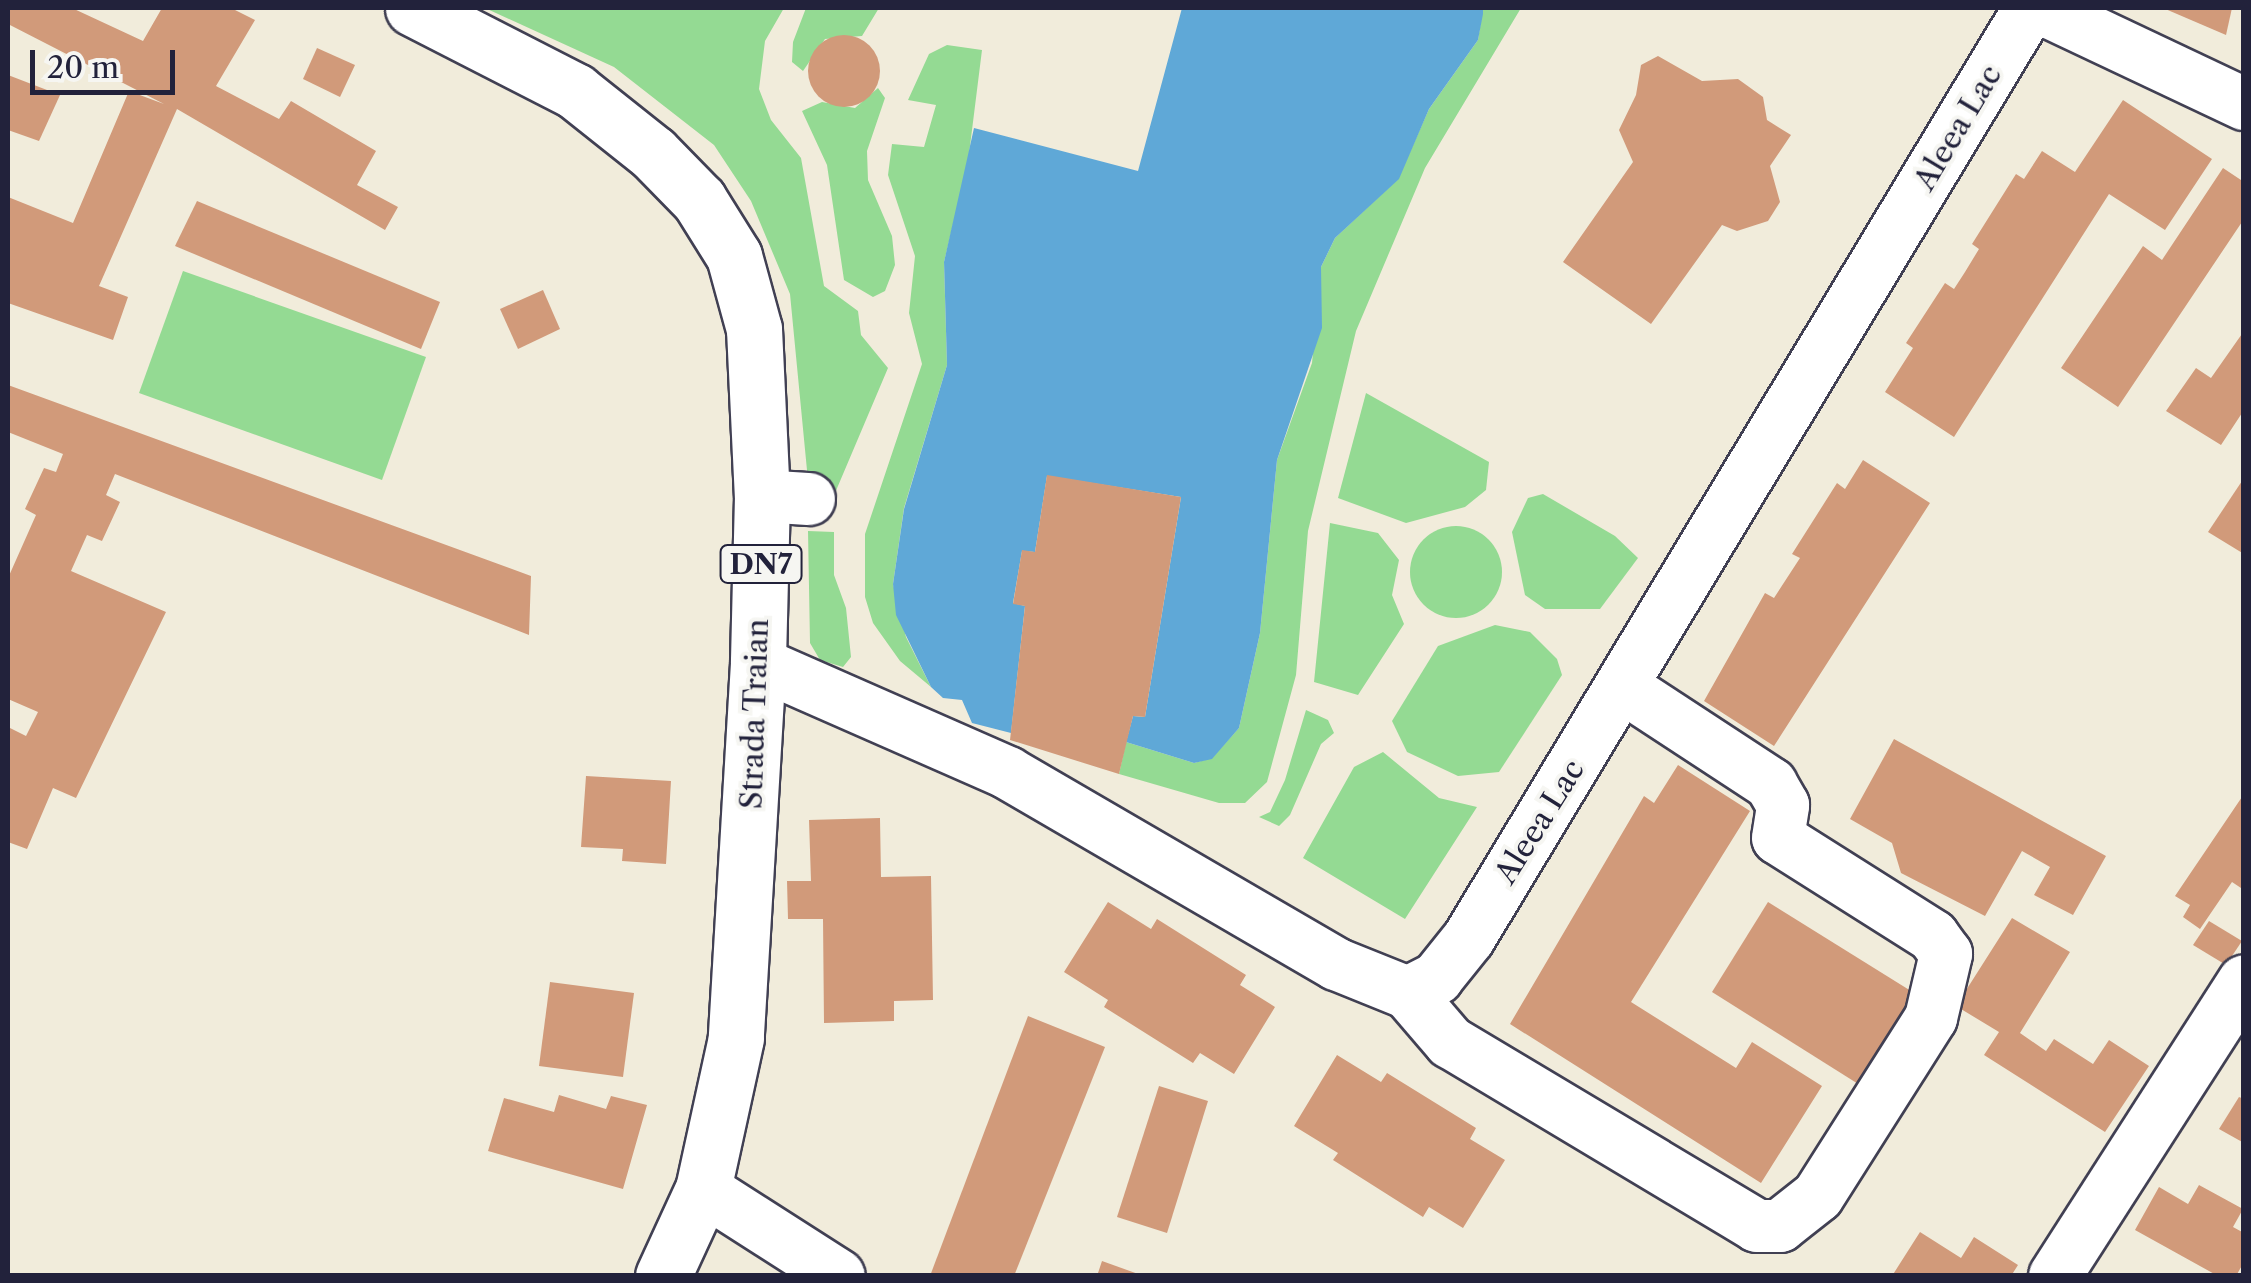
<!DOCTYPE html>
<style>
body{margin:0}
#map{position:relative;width:2251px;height:1283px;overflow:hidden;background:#f1ecdb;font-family:"Libre Caslon Text",serif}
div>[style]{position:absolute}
.green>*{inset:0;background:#94da93}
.round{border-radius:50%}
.water>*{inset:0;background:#5fa8d7}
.building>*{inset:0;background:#d19a7a}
.roads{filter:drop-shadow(2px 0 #414053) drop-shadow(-2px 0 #414053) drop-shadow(0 2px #414053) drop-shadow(0 -2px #414053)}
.minor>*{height:52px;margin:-26px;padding:0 26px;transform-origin:26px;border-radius:26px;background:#fff}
.major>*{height:55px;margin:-27.5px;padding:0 27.5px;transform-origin:27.5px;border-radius:27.5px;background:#fff}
span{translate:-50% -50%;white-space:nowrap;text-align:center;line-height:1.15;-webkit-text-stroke:8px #f6f6f2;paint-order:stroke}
.shield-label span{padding:2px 8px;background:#f6f6f2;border:2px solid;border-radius:8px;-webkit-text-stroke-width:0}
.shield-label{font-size:28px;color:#22223b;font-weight:700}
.street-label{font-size:30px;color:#22223b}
.frame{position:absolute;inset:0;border:10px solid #22223b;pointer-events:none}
.scale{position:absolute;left:30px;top:50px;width:145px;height:45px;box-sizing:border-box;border:5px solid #22223b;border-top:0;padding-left:12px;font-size:30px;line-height:35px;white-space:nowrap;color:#22223b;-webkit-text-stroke:8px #f6f6f2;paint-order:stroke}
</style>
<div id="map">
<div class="green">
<div style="clip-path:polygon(485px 8px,784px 8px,765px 41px,759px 89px,771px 120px,801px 158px,824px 286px,858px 311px,861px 335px,888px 368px,835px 493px,809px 491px,790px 294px,751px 201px,714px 145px,614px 67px)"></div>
<div style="clip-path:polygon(806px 8px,879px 8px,862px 36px,825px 39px,803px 71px,792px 62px,793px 42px)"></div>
<div style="clip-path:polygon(1483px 8px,1521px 8px,1425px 168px,1356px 331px,1308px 531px,1296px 675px,1267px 782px,1245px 803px,1219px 803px,1119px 774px,1126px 742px,1194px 763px,1212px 758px,1239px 728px,1260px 633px,1277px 460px,1312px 363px,1321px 267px,1335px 238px,1398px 179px,1429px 109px,1478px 40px)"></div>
<div style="clip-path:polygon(947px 45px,982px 50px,968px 162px,944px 262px,947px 365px,904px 508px,893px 584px,906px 637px,931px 687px,900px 661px,873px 623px,865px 597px,865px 534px,922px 364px,909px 313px,915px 256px,888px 175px,892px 144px,924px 147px,936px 105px,908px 100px,929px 54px)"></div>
<div style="clip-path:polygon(878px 88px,885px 98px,867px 151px,868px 180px,892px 236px,895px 265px,885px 291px,873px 297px,844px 280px,827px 165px,802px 111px,822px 102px,855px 108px)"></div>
<div style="clip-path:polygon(183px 271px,426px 357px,382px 480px,139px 393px)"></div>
<div style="clip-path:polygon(1366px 393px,1489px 462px,1486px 490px,1465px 507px,1406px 523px,1338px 498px)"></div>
<div style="clip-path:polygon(1543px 494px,1615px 536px,1638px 558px,1600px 609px,1545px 609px,1525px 595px,1512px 532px,1528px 498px)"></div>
<div style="clip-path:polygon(1330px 523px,1378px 533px,1399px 560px,1392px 595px,1404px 624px,1358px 695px,1314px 682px)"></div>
<div class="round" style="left:1410px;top:526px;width:92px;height:92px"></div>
<div style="clip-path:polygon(808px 531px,834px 532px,834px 575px,846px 608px,851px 657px,843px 667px,820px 660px,810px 643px)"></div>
<div style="clip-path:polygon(1495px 625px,1530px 632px,1557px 659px,1562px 675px,1499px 772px,1458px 776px,1407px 752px,1392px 721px,1438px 646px)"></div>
<div style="clip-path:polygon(1306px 710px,1328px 720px,1334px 733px,1321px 744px,1290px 815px,1279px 826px,1259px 817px,1270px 812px,1285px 780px)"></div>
<div style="clip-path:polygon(1383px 752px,1439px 798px,1477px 807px,1405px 919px,1303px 858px,1354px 767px)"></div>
</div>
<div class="water">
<div style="clip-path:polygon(1182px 8px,1483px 8px,1483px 14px,1478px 40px,1429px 109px,1399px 179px,1335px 238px,1321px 267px,1322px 328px,1277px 460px,1260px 633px,1239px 728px,1212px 759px,1194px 763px,1126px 742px,1133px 716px,1145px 717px,1181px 497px,1047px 476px,1035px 552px,1022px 551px,1013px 603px,1025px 606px,1011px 733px,972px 723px,962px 700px,943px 698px,931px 687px,896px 615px,893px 584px,904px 509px,947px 365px,944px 262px,974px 128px,1138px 171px)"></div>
</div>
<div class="building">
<div style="clip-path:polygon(8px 8px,72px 8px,143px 41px,162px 8px,231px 8px,255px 20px,216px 86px,279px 119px,291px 101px,376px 151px,357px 185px,398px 207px,385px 230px,177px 109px,99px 286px,128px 297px,113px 340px,8px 303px,8px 197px,73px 223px,129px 91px,164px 104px,8px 24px)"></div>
<div style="clip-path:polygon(2163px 8px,2232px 8px,2226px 35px)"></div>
<div class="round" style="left:808px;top:35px;width:72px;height:72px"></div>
<div style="clip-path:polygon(317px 48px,355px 65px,340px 97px,303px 79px)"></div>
<div style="clip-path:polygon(1658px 56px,1702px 81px,1738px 79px,1763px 97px,1767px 120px,1791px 135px,1770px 166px,1780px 202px,1768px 221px,1737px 231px,1722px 225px,1651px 324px,1563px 262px,1633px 162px,1619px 130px,1636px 95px,1641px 65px)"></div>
<div style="clip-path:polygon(8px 75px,60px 95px,39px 141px,8px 130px)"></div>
<div style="clip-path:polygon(2123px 100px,2212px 159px,2165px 230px,2109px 194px,1954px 437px,1885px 392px,1913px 348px,1906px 343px,1945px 283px,1954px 289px,1965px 272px,1979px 249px,1972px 244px,2016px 174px,2024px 179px,2042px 151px,2075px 172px)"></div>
<div style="clip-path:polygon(2223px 168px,2244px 182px,2244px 219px,2118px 407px,2061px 368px,2143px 246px,2162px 260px)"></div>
<div style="clip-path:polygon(197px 201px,440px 302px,421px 349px,175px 246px)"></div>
<div style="clip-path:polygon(543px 290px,560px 329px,518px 349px,500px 309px)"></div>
<div style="clip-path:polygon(2244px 331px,2244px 410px,2221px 445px,2166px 411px,2196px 368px,2211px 378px)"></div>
<div style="clip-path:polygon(8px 385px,531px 576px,529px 635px,115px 474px,106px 495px,120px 502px,102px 541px,87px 535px,71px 571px,166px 612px,76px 798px,53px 788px,27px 849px,8px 842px,8px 727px,26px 736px,38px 712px,8px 699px,8px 578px,36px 515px,25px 509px,44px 468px,56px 472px,63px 454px,8px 432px)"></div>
<div style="clip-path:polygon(1863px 460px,1930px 503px,1774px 746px,1704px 701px,1765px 593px,1774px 598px,1800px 558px,1792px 554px,1837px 483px,1845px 489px)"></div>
<div style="clip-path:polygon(1047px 475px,1181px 497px,1145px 717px,1133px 716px,1119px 774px,1010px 740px,1025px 606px,1013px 604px,1022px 550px,1035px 552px)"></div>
<div style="clip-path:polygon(2244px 478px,2244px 554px,2208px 532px)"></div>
<div style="clip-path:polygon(1894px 739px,2106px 856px,2073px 915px,2034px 895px,2050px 867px,2022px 851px,1985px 916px,1901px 873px,1892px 843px,1850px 819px)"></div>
<div style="clip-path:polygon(1678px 765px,1750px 811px,1631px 1002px,1736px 1068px,1752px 1042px,1822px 1086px,1761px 1183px,1510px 1024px,1644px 796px,1654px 803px)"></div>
<div style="clip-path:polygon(586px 776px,671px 781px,666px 864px,622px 861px,623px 849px,581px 847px)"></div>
<div style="clip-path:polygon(2244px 794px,2244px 890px,2232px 882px,2200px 929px,2183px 917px,2190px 905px,2175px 896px)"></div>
<div style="clip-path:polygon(880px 818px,881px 877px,931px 876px,933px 1000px,894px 1001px,894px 1021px,824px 1023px,823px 919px,788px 919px,787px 881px,811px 881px,809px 820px)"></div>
<div style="clip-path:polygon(1108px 902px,1151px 929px,1157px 919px,1246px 975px,1240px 985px,1275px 1007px,1234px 1074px,1200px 1053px,1193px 1063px,1104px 1007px,1108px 1000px,1064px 972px)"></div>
<div style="clip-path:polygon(1768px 902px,1919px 996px,1863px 1087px,1712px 992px)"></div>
<div style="clip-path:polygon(2012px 918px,2070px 952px,2020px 1033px,2046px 1051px,2054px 1039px,2093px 1064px,2109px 1040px,2149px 1066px,2105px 1132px,1984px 1055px,1999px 1032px,1956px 1006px)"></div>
<div style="clip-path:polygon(2209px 921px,2242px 941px,2226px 965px,2193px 945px)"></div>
<div style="clip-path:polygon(550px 982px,634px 993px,623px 1077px,539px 1066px)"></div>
<div style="clip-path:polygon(1028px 1016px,1105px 1047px,1014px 1276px,930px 1276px)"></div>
<div style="clip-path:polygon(1337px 1055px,1381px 1082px,1387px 1073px,1476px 1128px,1470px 1139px,1505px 1160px,1463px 1228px,1429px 1207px,1423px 1217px,1333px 1160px,1338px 1153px,1294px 1126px)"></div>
<div style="clip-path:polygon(1159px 1086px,1208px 1101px,1167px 1233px,1117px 1217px)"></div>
<div style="clip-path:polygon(559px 1095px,606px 1109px,611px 1096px,647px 1105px,623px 1189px,488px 1151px,504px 1098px,554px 1112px)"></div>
<div style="clip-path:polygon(2239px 1097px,2244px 1099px,2244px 1143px,2219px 1129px)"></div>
<div style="clip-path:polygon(2199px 1185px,2243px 1209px,2233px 1227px,2244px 1233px,2244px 1262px,2236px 1276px,2218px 1276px,2135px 1230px,2159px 1187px,2188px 1204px)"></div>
<div style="clip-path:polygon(1920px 1232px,1961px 1258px,1974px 1237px,2018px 1265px,2011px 1276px,1892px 1276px)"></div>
<div style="clip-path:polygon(1102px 1261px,1141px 1275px,1141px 1276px,1097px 1276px)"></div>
</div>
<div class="roads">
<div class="minor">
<div style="left:2041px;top:8px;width:225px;rotate:25.3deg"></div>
<div style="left:762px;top:496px;width:47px;rotate:3.7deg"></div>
<div style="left:758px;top:663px;width:273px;rotate:23.7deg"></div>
<div style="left:1008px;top:773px;width:380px;rotate:30.2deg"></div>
<div style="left:1336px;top:964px;width:78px;rotate:21.9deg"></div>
<div style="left:1408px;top:993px;width:33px;rotate:-27deg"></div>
<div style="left:1437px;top:978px;width:51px;rotate:-51.3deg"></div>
<div style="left:1469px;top:938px;width:1086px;rotate:-58.9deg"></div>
<div style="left:1408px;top:993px;width:65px;rotate:49.4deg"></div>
<div style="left:1450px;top:1042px;width:358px;rotate:30.9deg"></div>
<div style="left:1757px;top:1226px;width:23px"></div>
<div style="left:1780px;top:1226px;width:48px;rotate:-38.3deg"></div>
<div style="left:1818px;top:1196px;width:211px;rotate:-57.6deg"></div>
<div style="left:1931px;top:1018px;width:66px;rotate:-76.8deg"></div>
<div style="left:1946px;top:954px;width:22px;rotate:-126deg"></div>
<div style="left:1933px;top:936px;width:183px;rotate:-147.7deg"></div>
<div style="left:1778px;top:838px;width:33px;rotate:-81deg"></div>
<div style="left:1783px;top:805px;width:24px;rotate:-120deg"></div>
<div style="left:1771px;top:784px;width:177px;rotate:-146.8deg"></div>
<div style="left:703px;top:1189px;width:161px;rotate:32.6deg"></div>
<div style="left:2055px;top:1276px;width:350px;rotate:-57.3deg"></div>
</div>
<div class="major">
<div style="left:413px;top:8px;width:182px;rotate:27.1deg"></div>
<div style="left:575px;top:91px;width:100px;rotate:38.5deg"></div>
<div style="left:653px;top:153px;width:66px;rotate:45.6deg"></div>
<div style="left:699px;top:200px;width:66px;rotate:58deg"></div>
<div style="left:734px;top:256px;width:76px;rotate:74.7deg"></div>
<div style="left:754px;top:329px;width:167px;rotate:87.3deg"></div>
<div style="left:762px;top:496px;width:167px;rotate:91.4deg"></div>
<div style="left:758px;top:663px;width:376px;rotate:93.4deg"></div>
<div style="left:736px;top:1038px;width:155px;rotate:102.3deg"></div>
<div style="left:703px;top:1189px;width:96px;rotate:114.7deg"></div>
</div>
</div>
<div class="shield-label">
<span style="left:761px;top:564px">DN7</span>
</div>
<div class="street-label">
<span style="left:1958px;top:128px;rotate:-59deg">Aleea Lac</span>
<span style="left:755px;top:714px;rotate:-88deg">Strada Traian</span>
<span style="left:1540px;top:822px;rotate:-58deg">Aleea Lac</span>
</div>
<div class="frame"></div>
<div class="scale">20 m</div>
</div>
